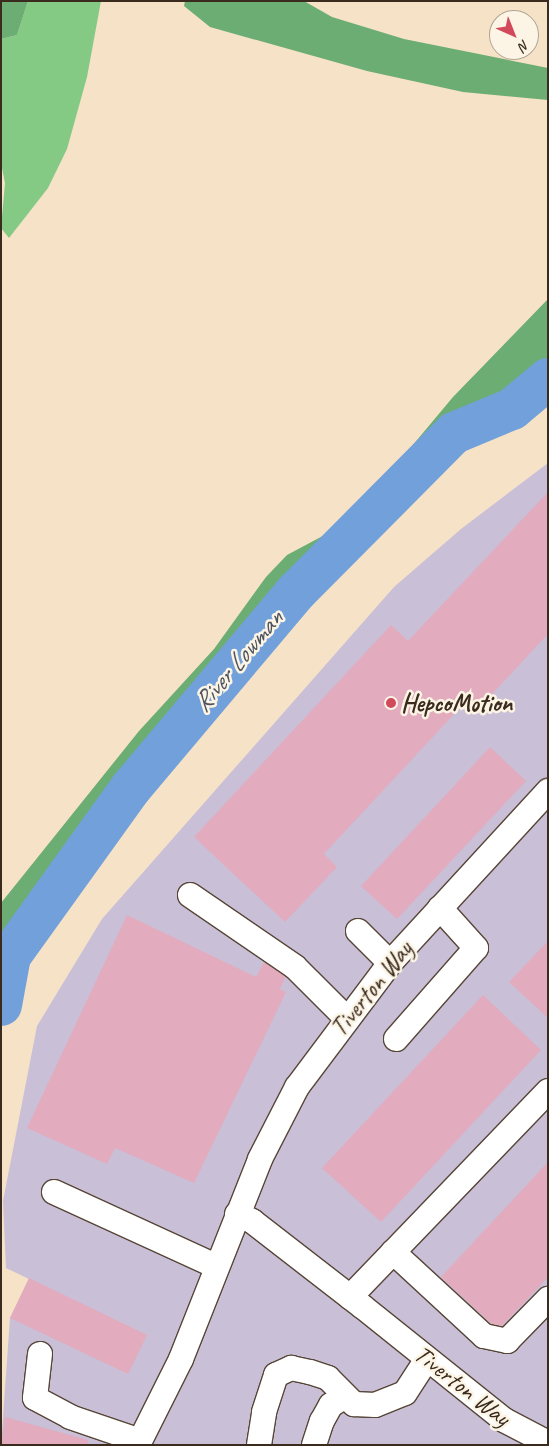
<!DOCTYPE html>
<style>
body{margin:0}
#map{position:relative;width:549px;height:1446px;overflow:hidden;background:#f6e2c7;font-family:Caveat,sans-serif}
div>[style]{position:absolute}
.industrial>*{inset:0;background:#c9bfd7}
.green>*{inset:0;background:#84c984}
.forest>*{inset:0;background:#6bad72}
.river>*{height:42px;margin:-21px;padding:0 21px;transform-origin:21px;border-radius:21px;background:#72a0da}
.building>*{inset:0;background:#e2abbe}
.roads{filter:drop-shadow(1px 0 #574637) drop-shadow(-1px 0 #574637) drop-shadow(0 1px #574637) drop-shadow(0 -1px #574637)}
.minor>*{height:24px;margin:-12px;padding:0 12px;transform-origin:12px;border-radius:12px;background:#fff}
.dots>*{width:14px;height:14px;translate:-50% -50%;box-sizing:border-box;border:2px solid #fcf5e5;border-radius:50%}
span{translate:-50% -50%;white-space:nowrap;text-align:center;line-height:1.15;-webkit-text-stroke:5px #fcf5e5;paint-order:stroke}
.poi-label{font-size:25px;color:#3b2a1e;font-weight:700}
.left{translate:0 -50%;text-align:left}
.street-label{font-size:25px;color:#3b2a1e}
.water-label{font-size:26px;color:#4e5360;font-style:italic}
.frame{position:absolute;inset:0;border:2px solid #3b2a1e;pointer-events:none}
.north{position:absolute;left:489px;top:10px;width:50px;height:50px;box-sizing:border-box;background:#fcf5e5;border:1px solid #afa495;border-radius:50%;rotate:136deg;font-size:14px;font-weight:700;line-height:20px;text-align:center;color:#3b2a1e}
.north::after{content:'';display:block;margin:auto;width:18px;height:22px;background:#d1495b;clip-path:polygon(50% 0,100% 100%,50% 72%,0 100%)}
</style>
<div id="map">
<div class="industrial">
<div style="clip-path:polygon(548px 463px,548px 1445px,1px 1445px,10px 1318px,29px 1279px,6px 1268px,3px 1201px,37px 1026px,102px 919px,394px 587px,461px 529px)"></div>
</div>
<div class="green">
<div style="clip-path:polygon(28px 1px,101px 1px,87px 77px,67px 149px,48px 188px,9px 238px,1px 228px,5px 183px,1px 163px,1px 39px,17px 35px)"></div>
</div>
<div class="forest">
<div style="clip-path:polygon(1px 1px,28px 1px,17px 35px,1px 39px)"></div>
<div style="clip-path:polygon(185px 1px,304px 1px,332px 17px,404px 39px,548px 68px,548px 100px,463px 92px,367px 71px,210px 27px,184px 6px)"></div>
<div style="clip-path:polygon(548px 299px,548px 360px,518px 394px,449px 430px,332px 547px,300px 575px,96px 821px,14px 935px,1px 960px,1px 903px,139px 731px,214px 649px,266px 577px,287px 555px,334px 530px,366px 501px,453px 397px)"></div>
</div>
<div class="river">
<div style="left:1px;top:1005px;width:50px;rotate:-79.6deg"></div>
<div style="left:10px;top:956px;width:206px;rotate:-54.3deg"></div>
<div style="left:130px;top:789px;width:259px;rotate:-49.9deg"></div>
<div style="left:297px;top:591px;width:223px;rotate:-45.2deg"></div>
<div style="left:454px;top:433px;width:63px;rotate:-22.5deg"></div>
<div style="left:512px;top:409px;width:47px;rotate:-39.8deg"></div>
</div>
<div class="building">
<div style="clip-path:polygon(548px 492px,548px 634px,479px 708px,469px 698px,324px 854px,337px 867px,285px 922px,194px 837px,391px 625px,408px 641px)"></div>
<div style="clip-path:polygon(490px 747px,526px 781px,397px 919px,361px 886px)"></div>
<div style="clip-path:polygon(127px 915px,256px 977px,264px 962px,287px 973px,280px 989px,286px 992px,194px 1183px,115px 1148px,107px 1164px,27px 1128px)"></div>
<div style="clip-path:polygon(548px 941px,548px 1018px,509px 982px)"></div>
<div style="clip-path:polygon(483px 995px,541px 1050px,381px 1222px,322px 1168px)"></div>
<div style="clip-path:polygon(548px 1162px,548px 1277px,498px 1330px,441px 1277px)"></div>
<div style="clip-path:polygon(29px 1278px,147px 1335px,128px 1374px,10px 1318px)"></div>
<div style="clip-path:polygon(5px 1417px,88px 1440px,87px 1445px,1px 1445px)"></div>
</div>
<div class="roads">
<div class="minor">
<div style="left:190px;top:895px;width:127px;rotate:34.4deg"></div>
<div style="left:295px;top:967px;width:74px;rotate:45deg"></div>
<div style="left:358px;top:931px;width:45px;rotate:45deg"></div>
<div style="left:396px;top:1039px;width:121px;rotate:-48.7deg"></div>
<div style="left:476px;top:948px;width:54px;rotate:-132deg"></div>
<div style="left:54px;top:1192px;width:178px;rotate:24.6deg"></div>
<div style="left:237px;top:1214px;width:17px;rotate:25deg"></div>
<div style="left:252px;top:1221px;width:140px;rotate:37.8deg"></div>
<div style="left:363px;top:1307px;width:181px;rotate:38.7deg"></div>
<div style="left:504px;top:1420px;width:50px;rotate:27.6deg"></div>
<div style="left:393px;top:1252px;width:124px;rotate:42.7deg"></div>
<div style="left:484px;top:1336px;width:24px;rotate:12deg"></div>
<div style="left:507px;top:1341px;width:59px;rotate:-45.7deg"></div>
<div style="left:350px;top:1297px;width:286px;rotate:-46.1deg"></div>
<div style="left:40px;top:1354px;width:44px;rotate:96.5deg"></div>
<div style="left:35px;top:1398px;width:40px;rotate:28deg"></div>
<div style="left:70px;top:1417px;width:74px;rotate:18.9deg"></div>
<div style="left:138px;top:1445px;width:96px;rotate:-63.4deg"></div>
<div style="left:181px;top:1359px;width:215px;rotate:-68.4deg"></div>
<div style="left:260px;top:1159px;width:81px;rotate:-62.8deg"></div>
<div style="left:297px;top:1087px;width:155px;rotate:-53.1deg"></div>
<div style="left:390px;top:963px;width:234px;rotate:-47.4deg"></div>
<div style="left:259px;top:1445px;width:33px;rotate:-81deg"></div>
<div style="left:264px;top:1412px;width:39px;rotate:-72deg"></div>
<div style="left:276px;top:1375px;width:17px;rotate:-25deg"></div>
<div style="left:291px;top:1368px;width:19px;rotate:12deg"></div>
<div style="left:310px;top:1372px;width:19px;rotate:18deg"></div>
<div style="left:328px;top:1378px;width:37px;rotate:45deg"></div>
<div style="left:354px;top:1404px;width:21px;rotate:3deg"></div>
<div style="left:375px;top:1405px;width:32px;rotate:-22deg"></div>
<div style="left:405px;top:1393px;width:40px;rotate:-57.1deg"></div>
<div style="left:314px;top:1445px;width:25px;rotate:-72deg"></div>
<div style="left:322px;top:1421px;width:18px;rotate:-61deg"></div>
<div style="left:331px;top:1405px;width:15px;rotate:-32deg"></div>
</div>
</div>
<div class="dots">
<div style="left:391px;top:703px;background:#d1495b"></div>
</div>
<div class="poi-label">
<span class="left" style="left:401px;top:703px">HepcoMotion</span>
</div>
<div class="street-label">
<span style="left:372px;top:989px;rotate:-51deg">Tiverton Way</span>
<span style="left:462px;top:1386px;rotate:38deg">Tiverton Way</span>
</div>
<div class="water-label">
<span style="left:238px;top:661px;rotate:-50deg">River Lowman</span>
</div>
<div class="frame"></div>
<div class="north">N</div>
</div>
